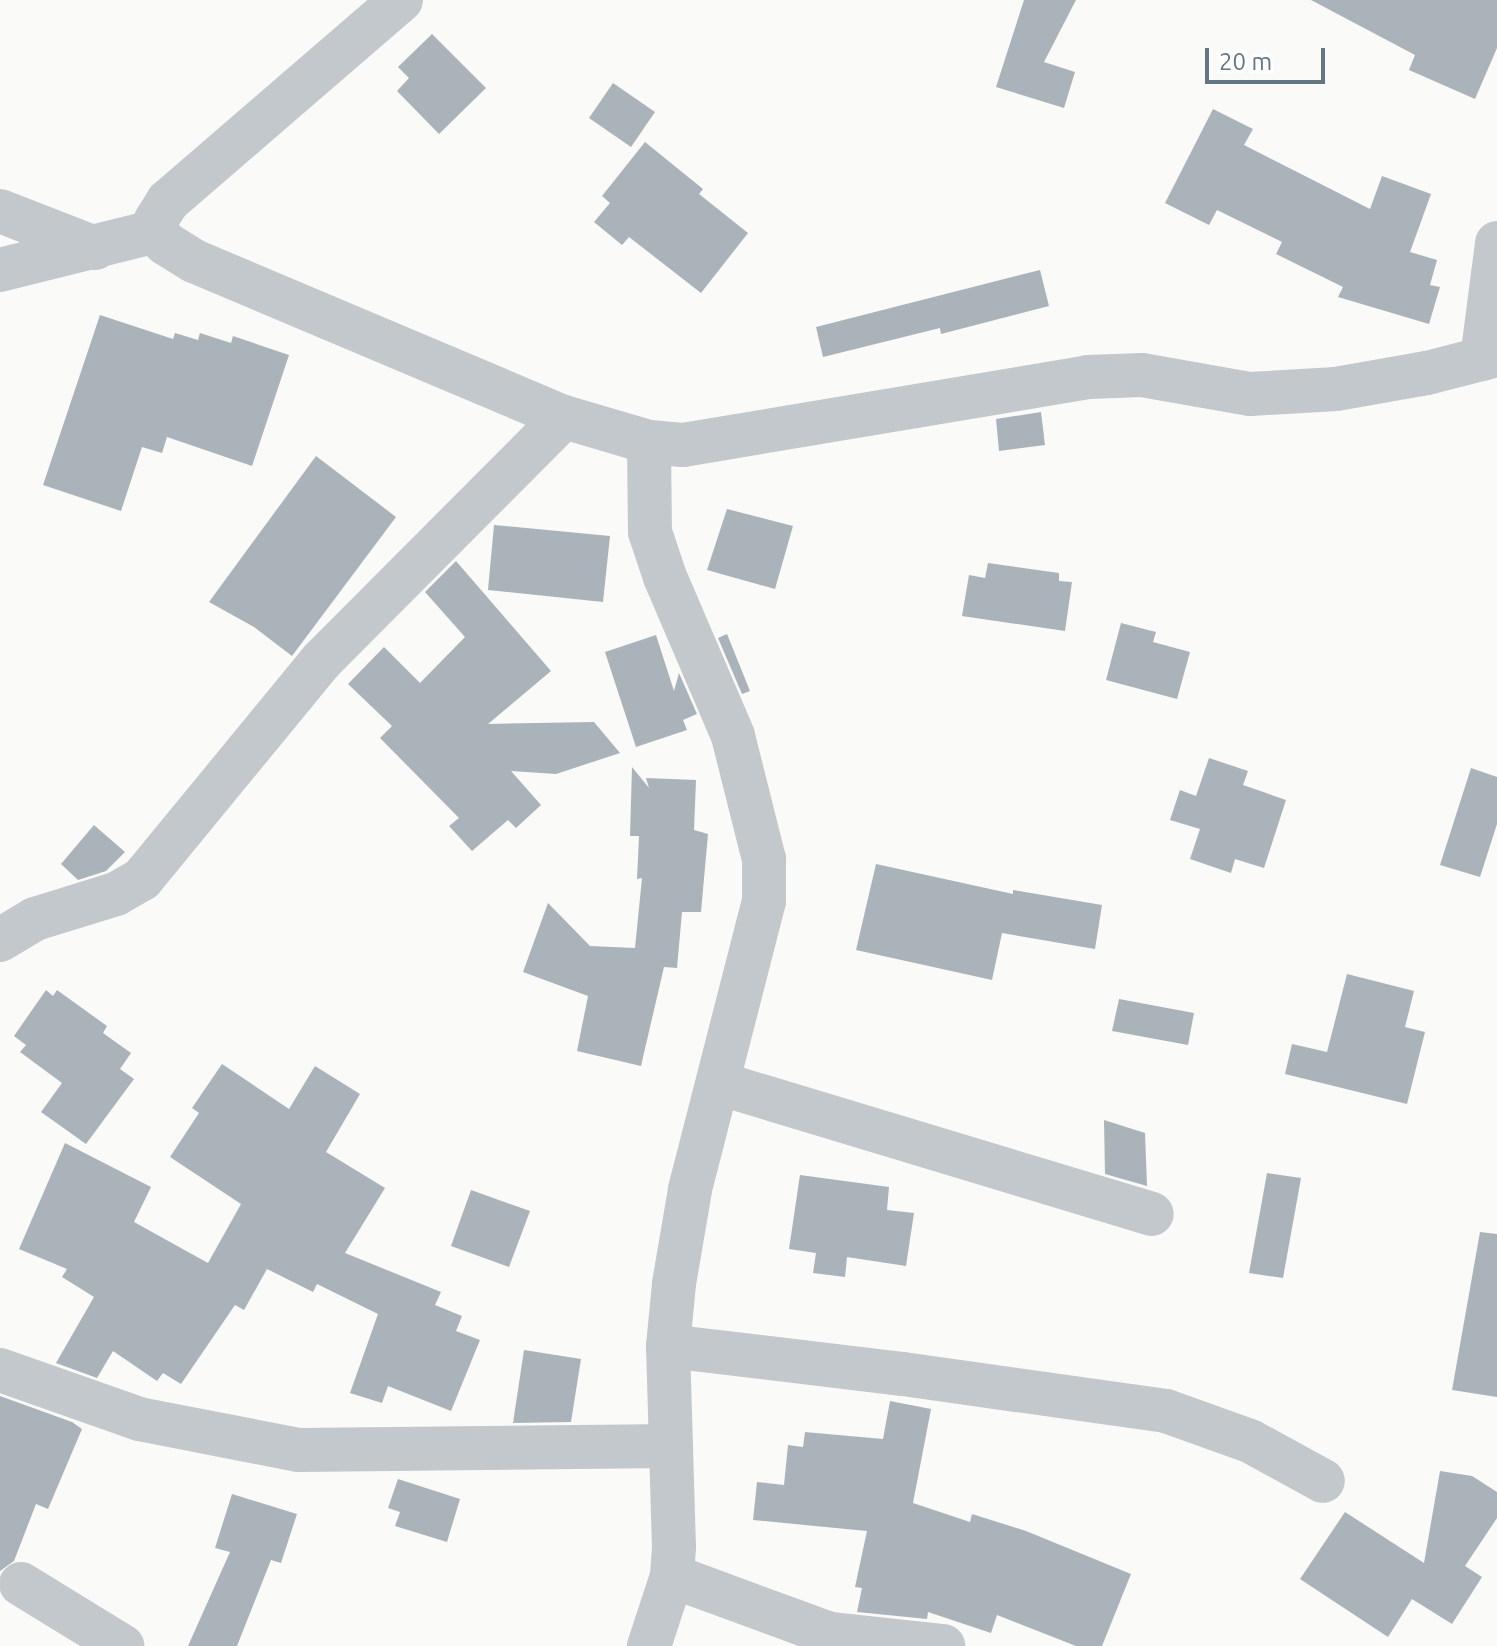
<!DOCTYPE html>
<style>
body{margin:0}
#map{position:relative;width:1497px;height:1646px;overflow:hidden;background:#fafaf8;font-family:Ubuntu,sans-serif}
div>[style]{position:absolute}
.building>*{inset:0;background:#aab3b9}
.street>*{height:44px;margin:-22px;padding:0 22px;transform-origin:22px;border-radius:22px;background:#c3c8cc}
span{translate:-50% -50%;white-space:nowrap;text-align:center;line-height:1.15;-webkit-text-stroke:8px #fff;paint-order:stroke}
.scale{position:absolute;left:1205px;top:48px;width:120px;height:36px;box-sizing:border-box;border:4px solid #657683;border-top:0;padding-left:10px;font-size:24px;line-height:28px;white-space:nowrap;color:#657683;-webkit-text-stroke:6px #fff;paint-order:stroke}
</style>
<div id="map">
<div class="building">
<div style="clip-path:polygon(1024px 0,1076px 0,1044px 62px,1075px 72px,1064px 108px,996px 87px)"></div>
<div style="clip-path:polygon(1311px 0,1497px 0,1497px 48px,1475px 99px,1409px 70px,1415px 55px)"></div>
<div style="clip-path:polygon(432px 34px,486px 88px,439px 134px,397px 91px,409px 78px,398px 67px)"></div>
<div style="clip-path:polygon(613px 83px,655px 112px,631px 147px,589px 118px)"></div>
<div style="clip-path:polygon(1213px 109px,1253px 129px,1244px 145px,1370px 209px,1382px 176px,1431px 194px,1410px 252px,1437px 260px,1430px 285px,1440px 287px,1429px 324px,1338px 297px,1343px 287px,1276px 254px,1282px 242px,1217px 210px,1209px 225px,1165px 203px)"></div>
<div style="clip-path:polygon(645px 142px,703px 189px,699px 194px,748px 233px,701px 293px,629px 237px,622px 245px,594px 222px,610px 203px,602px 196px)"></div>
<div style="clip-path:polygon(1040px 270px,1049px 306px,941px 334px,940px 328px,823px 357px,816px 327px)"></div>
<div style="clip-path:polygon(100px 315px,173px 339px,175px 333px,198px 340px,200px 333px,231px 343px,233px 336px,289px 355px,252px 466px,167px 437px,162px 453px,142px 447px,121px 511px,43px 485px)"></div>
<div style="clip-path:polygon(1041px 412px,1045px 445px,999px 451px,996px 419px)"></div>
<div style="clip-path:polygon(316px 456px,396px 517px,292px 656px,254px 627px,209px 602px)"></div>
<div style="clip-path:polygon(727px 509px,793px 526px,775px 589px,707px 570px)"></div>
<div style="clip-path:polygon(494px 525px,610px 536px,603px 602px,488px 590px)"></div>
<div style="clip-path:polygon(456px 561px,551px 671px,488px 724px,594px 722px,620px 753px,556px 774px,511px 771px,541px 805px,516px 828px,508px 820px,472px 851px,449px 826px,459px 818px,380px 738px,392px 726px,348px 684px,384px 647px,420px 683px,465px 637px,425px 592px)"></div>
<div style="clip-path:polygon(988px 563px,1059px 573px,1059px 581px,1072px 582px,1065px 631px,962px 616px,969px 575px,985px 578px)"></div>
<div style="clip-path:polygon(1121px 623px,1156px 632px,1153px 642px,1190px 652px,1177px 699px,1106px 680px)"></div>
<div style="clip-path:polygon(727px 634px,750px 691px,742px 694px,718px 638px)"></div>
<div style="clip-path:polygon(656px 635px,674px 691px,679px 673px,697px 714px,683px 720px,687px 730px,636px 747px,605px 652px)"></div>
<div style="clip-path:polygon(1209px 758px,1248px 771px,1243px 785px,1286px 800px,1264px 868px,1235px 859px,1231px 873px,1190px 859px,1200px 829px,1170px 820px,1180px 790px,1196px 796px)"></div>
<div style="clip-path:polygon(632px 767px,649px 788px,646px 778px,696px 780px,694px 830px,708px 834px,701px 912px,682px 912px,677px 968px,664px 967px,641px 1066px,577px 1051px,588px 996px,523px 972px,548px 903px,590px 946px,635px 948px,642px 878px,637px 879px,639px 836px,630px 836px)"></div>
<div style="clip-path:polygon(1471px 768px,1497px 777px,1497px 824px,1480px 877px,1440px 865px)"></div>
<div style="clip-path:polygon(94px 825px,125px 852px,106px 871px,78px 880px,61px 864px)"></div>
<div style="clip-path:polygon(876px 864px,1013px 894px,1013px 890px,1102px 905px,1095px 949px,1002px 933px,992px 980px,856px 950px)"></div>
<div style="clip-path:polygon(1347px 974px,1414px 991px,1405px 1027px,1425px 1032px,1407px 1104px,1285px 1074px,1292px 1044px,1327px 1052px)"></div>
<div style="clip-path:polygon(46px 990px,53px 996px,57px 990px,107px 1026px,103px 1033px,131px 1053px,120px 1069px,134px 1079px,86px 1144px,41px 1112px,62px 1083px,20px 1052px,26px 1045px,14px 1036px)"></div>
<div style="clip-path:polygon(1119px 999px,1194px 1013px,1188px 1045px,1112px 1031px)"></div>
<div style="clip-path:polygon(222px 1064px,289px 1109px,315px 1066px,360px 1094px,326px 1152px,385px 1188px,345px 1253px,441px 1292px,435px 1305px,462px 1316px,456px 1331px,480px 1340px,451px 1411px,388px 1386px,382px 1403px,350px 1393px,378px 1314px,317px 1284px,313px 1292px,267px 1269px,244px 1310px,235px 1305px,181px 1384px,163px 1373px,157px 1381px,113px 1351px,97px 1378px,56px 1363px,94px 1297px,62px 1277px,67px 1269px,19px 1249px,65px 1143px,151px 1187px,134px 1222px,208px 1263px,241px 1204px,170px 1157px,199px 1113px,192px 1108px)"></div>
<div style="clip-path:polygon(1104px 1120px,1145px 1133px,1147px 1186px,1105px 1174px)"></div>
<div style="clip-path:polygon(1267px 1173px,1301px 1178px,1283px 1278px,1249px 1273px)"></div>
<div style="clip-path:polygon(800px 1175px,889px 1187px,887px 1210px,914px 1213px,906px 1266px,847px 1257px,845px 1277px,813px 1273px,816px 1253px,789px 1249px)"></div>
<div style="clip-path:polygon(471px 1190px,530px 1211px,509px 1267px,451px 1246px)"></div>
<div style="clip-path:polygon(1480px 1232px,1497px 1234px,1497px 1397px,1452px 1390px)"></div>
<div style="clip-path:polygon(524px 1350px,581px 1359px,571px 1422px,513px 1423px)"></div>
<div style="clip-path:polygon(0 1396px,72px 1422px,82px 1429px,48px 1509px,36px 1504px,14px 1561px,0 1571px)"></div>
<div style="clip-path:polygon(890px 1401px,931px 1409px,913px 1503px,970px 1522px,972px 1514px,1026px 1531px,1131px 1574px,1102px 1646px,1076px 1646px,997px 1615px,991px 1633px,928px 1612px,927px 1619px,857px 1612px,862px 1588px,855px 1587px,867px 1531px,753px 1520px,757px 1482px,784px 1485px,788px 1445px,803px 1447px,805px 1432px,883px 1439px)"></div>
<div style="clip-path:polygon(1440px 1471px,1472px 1476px,1497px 1492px,1497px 1518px,1465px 1566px,1482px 1577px,1452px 1624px,1412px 1599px,1388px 1637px,1300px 1579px,1345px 1512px,1424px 1563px)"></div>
<div style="clip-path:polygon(398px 1479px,460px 1499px,447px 1542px,395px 1526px,400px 1512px,388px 1508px)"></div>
<div style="clip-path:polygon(232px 1494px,297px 1514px,281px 1563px,271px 1560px,237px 1646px,188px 1646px,230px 1552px,215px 1548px)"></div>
</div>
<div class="street">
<div style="left:401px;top:0;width:308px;rotate:139.2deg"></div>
<div style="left:168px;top:201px;width:22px;rotate:122deg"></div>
<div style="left:156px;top:220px;width:11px;rotate:90deg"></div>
<div style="left:156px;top:231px;width:15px;rotate:53deg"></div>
<div style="left:165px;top:243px;width:34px;rotate:32deg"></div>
<div style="left:194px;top:261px;width:402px;rotate:22.9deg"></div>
<div style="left:564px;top:417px;width:89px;rotate:16.4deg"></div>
<div style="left:649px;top:442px;width:34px;rotate:5deg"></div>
<div style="left:683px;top:445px;width:411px;rotate:-9.5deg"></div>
<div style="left:1088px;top:377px;width:54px;rotate:-2.1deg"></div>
<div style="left:1142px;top:375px;width:110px;rotate:10deg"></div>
<div style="left:1250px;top:394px;width:86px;rotate:-3.3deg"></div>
<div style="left:1336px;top:389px;width:92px;rotate:-10deg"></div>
<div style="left:1427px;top:373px;width:72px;rotate:-14.4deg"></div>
<div style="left:0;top:211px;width:102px;rotate:21.3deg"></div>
<div style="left:0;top:270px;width:161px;rotate:-14deg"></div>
<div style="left:1482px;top:359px;width:117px;rotate:-82.6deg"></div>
<div style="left:649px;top:442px;width:90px;rotate:89.4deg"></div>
<div style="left:650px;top:532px;width:47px;rotate:71.6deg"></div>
<div style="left:665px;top:577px;width:173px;rotate:66.8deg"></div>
<div style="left:733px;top:736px;width:127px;rotate:75.9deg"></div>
<div style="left:764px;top:859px;width:42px;rotate:90deg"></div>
<div style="left:764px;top:901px;width:298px;rotate:104.4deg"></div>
<div style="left:690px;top:1190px;width:95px;rotate:99.7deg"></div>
<div style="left:674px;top:1284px;width:62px;rotate:95.5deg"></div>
<div style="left:668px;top:1346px;width:201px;rotate:88.3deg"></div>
<div style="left:674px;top:1547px;width:29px;rotate:94deg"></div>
<div style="left:672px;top:1576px;width:74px;rotate:108.2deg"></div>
<div style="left:0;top:940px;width:41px;rotate:-31deg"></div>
<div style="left:35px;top:919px;width:85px;rotate:-17.2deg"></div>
<div style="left:116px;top:894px;width:30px;rotate:-30deg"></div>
<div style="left:142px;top:879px;width:283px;rotate:-50.6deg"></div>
<div style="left:322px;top:660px;width:343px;rotate:-45.1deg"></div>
<div style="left:718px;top:1083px;width:453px;rotate:16.8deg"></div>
<div style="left:668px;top:1346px;width:237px;rotate:6.8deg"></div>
<div style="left:903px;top:1374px;width:266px;rotate:8deg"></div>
<div style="left:1166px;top:1411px;width:89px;rotate:19.7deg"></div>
<div style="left:1250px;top:1441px;width:83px;rotate:28.7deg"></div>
<div style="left:0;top:1370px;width:147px;rotate:19.4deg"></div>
<div style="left:139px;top:1419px;width:163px;rotate:11deg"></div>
<div style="left:299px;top:1450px;width:372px;rotate:-0.6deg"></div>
<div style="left:672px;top:1576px;width:168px;rotate:20.2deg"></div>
<div style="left:830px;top:1634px;width:114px;rotate:6.1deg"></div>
<div style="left:21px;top:1584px;width:119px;rotate:31.5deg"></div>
</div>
<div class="scale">20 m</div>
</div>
